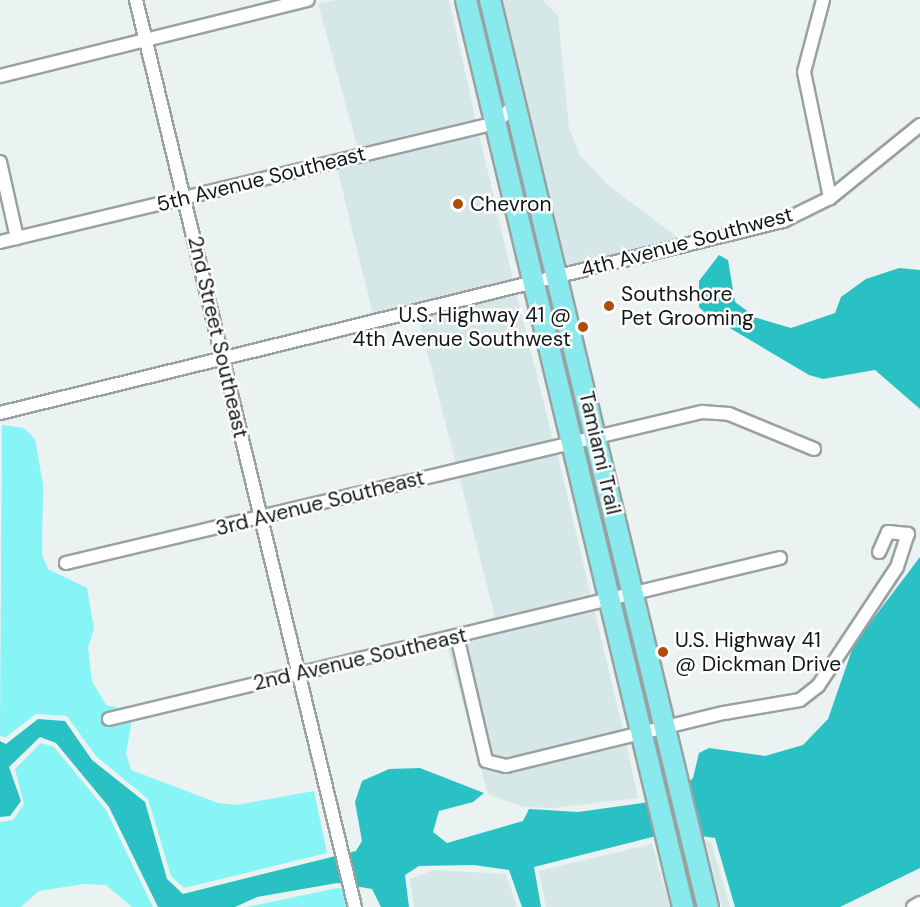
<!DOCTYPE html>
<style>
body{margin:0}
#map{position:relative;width:920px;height:907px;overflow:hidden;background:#ebf2f2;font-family:"DM Sans",sans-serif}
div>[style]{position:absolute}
.built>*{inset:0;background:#d6e7e7}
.green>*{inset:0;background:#87f4f5}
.water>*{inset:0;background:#29c1c4}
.roads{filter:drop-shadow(2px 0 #9aa1a1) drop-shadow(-2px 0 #9aa1a1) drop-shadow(0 2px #9aa1a1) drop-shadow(0 -2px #9aa1a1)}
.street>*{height:12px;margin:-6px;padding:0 6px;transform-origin:6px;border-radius:6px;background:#fff}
.primary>*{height:20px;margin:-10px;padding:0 10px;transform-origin:10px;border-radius:10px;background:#88eaec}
.dots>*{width:16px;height:16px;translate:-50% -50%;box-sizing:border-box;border:3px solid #fff;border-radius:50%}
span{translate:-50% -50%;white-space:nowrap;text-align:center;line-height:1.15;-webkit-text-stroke:5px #fff;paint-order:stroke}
.street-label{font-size:21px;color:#131616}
.poi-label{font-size:21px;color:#131616}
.left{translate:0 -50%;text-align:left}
.right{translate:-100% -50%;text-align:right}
</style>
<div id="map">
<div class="built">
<div style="clip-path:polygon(336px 0,449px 0,476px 121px,334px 155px,358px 149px,318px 4px)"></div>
<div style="clip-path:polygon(502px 0,542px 0,558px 16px,569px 128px,580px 155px,608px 185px,681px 240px,567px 267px)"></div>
<div style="clip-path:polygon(479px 134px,513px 280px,373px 315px,337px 168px)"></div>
<div style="clip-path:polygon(516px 292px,553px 440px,456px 464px,418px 317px)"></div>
<div style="clip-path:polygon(557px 452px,591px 597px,444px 632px,495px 617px,459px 476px)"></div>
<div style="clip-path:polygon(594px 609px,623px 730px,506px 760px,491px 756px,464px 641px)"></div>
<div style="clip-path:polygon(453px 643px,485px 767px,508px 772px,626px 742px,638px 798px,553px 808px,524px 807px,488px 794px,447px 645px)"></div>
<div style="clip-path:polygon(705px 840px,711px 842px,730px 907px,722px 907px)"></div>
<div style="clip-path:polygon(652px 844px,670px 907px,546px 907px,539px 871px)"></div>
<div style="clip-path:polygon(434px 870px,506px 874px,517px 907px,414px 907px,410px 879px)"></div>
</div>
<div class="green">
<div style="clip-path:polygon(2px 425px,24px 428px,35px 439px,43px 485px,42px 555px,48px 569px,87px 588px,94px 629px,88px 648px,92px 681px,106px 705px,125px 709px,103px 714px,105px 726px,132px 720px,126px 753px,131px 770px,218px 803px,236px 805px,314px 791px,327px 853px,184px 888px,171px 876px,148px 799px,96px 756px,67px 716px,36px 714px,5px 738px,0 735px)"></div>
<div style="clip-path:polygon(41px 743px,54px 747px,106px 810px,153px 907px,132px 907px,106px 885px,84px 884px,39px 891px,21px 907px,0 907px,0 822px,13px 820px,24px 804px,15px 769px)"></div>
<div style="clip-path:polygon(338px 888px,345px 889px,349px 907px,247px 907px)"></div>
</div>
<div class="water">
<div style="clip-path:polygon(719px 255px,728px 260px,735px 302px,757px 318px,791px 328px,835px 313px,841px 297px,866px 279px,899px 268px,920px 270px,920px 409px,875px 370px,823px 379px,809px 375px,706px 314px,699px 307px,699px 281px)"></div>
<div style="clip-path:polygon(920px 557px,920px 868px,840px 907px,735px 907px,715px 838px,672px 832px,534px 867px,541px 907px,522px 907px,509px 870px,474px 865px,419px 866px,405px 875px,409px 907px,381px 907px,372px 889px,337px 883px,257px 897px,235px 907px,158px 907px,109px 807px,56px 743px,40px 737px,9px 767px,21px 801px,10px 816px,0 817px,0 741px,6px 744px,38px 719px,65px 721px,92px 760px,145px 802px,167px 879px,183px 894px,356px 851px,362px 841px,355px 802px,362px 781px,389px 769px,420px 768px,484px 793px,473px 802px,439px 811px,433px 832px,447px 843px,523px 821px,529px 809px,578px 812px,671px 799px,693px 778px,699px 753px,709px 748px,765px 756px,803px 745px,828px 719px,854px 644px)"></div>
</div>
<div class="roads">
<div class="street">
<div style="left:136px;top:0;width:933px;rotate:76.43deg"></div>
<div style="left:823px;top:0;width:74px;rotate:104.8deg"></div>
<div style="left:804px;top:72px;width:129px;rotate:78.3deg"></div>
<div style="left:0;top:76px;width:317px;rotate:-13.9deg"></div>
<div style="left:0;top:162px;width:78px;rotate:77.4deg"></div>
<div style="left:0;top:242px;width:510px;rotate:-13.49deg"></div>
<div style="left:496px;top:123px;width:27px;rotate:-45deg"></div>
<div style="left:0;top:413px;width:806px;rotate:-13.78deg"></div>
<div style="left:783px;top:221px;width:52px;rotate:-26.1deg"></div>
<div style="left:830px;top:198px;width:116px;rotate:-39deg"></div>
<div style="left:66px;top:563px;width:654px;rotate:-13.36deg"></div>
<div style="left:702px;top:412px;width:27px;rotate:4deg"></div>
<div style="left:729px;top:414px;width:92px;rotate:22.4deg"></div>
<div style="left:457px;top:636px;width:128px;rotate:76.9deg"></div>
<div style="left:486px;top:761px;width:21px;rotate:14deg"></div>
<div style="left:506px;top:766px;width:224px;rotate:-13.7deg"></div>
<div style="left:724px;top:713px;width:77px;rotate:-9.7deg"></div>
<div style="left:800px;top:700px;width:23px;rotate:-38deg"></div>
<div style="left:818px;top:686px;width:143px;rotate:-56.4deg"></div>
<div style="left:897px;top:567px;width:35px;rotate:-72deg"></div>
<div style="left:908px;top:534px;width:20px;rotate:-174deg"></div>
<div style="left:888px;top:532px;width:22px;rotate:114deg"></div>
<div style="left:109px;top:719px;width:690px;rotate:-13.49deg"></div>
<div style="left:913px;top:907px;width:8px;rotate:-30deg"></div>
</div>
<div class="primary">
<div style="left:466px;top:0;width:933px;rotate:76.54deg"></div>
<div style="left:490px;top:0;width:933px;rotate:76.49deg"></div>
</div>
</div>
<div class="dots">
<div style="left:458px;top:204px;background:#ad4c0b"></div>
<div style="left:609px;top:306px;background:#ad4c0b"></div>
<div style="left:583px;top:327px;background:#ad4c0b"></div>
<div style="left:663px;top:652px;background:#ad4c0b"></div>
</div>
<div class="street-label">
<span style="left:261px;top:179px;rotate:-14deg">5th Avenue Southeast</span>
<span style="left:687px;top:242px;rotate:-15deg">4th Avenue Southwest</span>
<span style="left:218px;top:337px;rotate:77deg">2nd Street Southeast</span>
<span style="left:600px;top:453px;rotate:77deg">Tamiami Trail</span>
<span style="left:320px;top:503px;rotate:-14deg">3rd Avenue Southeast</span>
<span style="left:360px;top:659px;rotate:-13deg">2nd Avenue Southeast</span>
</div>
<div class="poi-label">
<span class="left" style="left:470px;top:204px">Chevron</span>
<span class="left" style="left:621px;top:306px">Southshore<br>Pet Grooming</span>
<span class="right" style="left:571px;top:327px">U.S. Highway 41 @<br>4th Avenue Southwest</span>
<span class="left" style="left:675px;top:652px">U.S. Highway 41<br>@ Dickman Drive</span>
</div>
</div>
